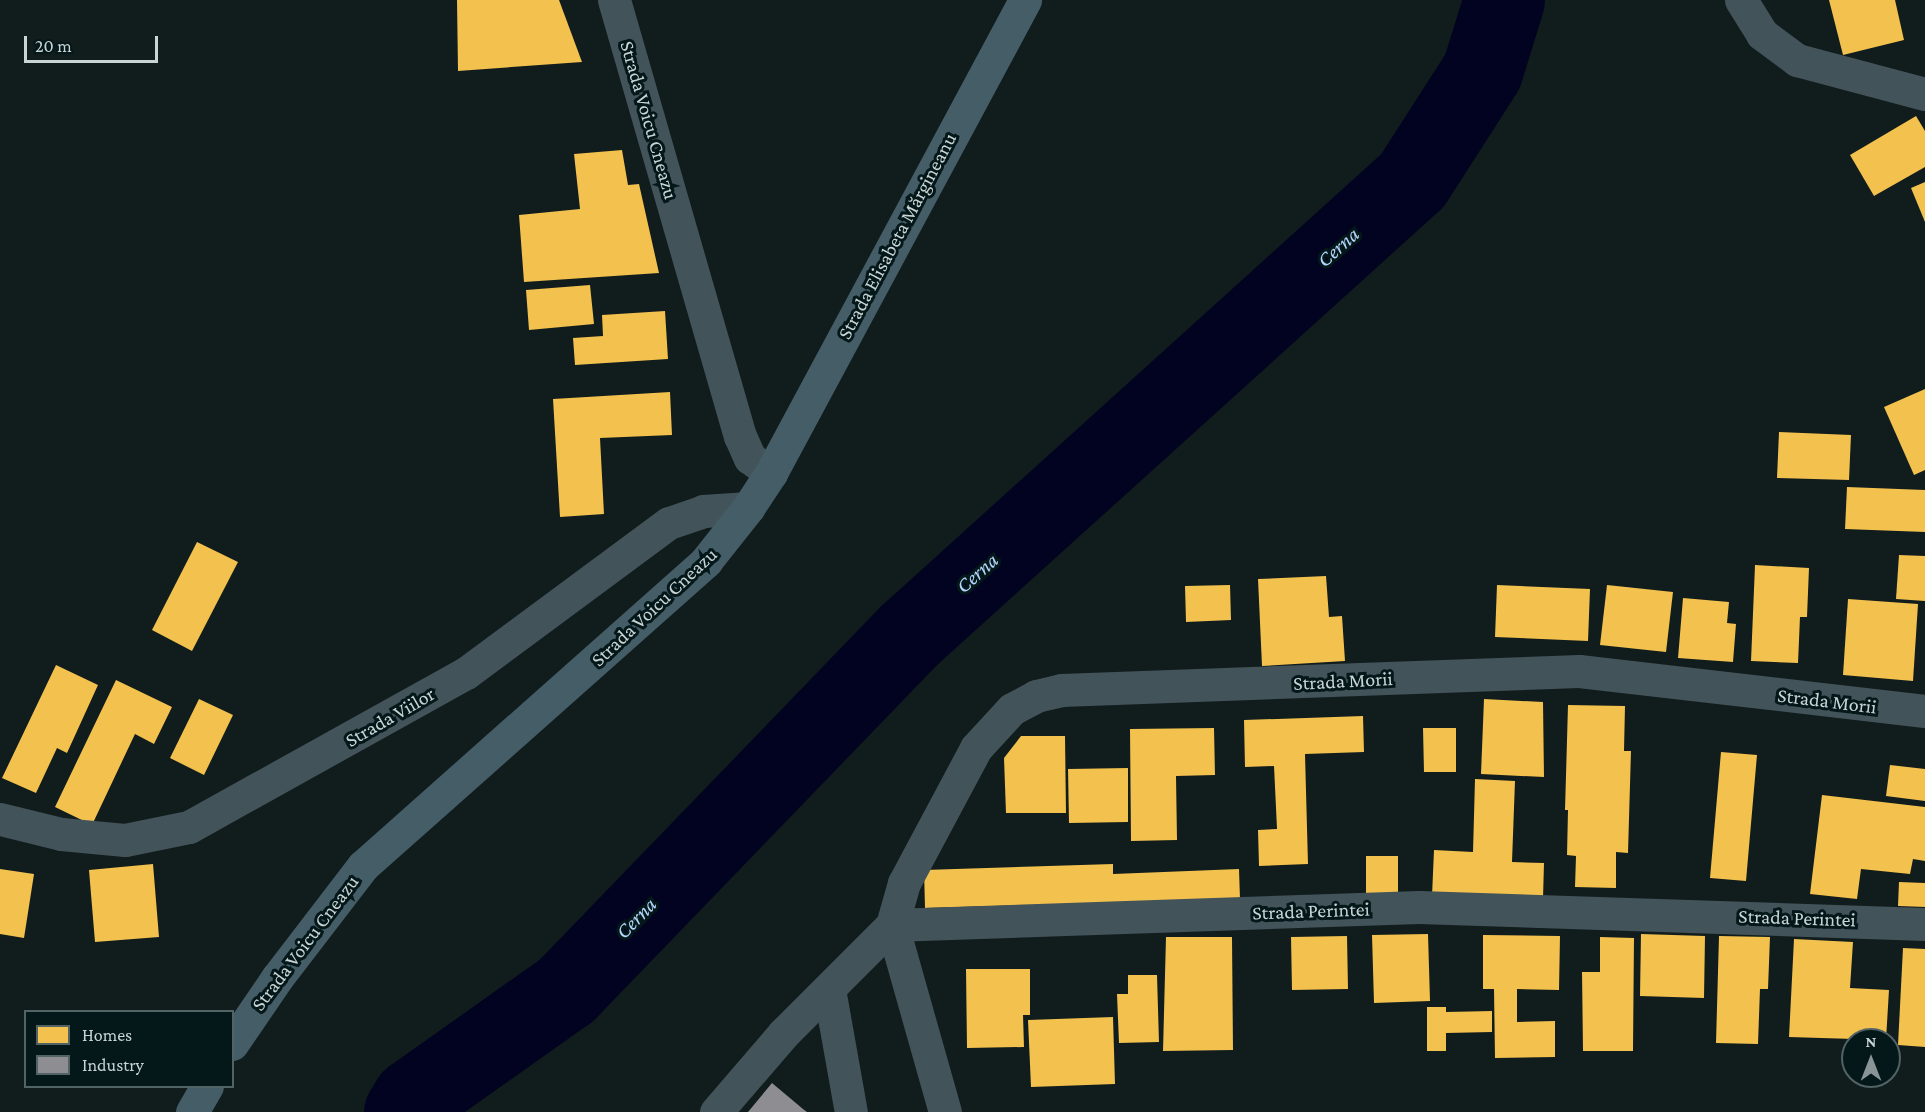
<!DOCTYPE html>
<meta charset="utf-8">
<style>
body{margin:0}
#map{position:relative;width:1925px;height:1112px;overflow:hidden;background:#111c1d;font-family:"Crimson Pro",serif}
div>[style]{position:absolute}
.homes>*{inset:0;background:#f2c14e}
.industry>*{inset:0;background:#8d8d92}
.river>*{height:81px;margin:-40.5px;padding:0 40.5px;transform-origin:40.5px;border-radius:40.5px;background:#020320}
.minor>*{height:33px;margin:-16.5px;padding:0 16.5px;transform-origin:16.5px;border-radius:16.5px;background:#43535a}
.major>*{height:33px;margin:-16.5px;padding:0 16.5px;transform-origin:16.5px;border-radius:16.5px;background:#445d67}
span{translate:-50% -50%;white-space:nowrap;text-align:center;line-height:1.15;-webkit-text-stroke:6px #041719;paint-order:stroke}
.street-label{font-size:20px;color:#c8d4d6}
.water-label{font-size:21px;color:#b4d6fe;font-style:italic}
.legend{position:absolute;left:24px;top:1010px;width:210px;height:78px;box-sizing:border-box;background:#041719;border:2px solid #526365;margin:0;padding:8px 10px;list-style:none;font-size:18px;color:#c8d4d6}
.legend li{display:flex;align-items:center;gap:12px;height:30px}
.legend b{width:30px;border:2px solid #526365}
.north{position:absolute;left:1841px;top:1028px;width:60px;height:60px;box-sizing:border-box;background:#041719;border:2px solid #526365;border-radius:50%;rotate:0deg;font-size:16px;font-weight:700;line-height:24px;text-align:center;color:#c8d4d6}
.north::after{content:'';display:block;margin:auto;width:21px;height:27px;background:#889495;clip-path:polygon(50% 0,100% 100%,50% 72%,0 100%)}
.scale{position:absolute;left:24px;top:36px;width:134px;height:27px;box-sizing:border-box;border:3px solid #c8d4d6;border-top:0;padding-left:8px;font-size:18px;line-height:21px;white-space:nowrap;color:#c8d4d6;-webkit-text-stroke:4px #041719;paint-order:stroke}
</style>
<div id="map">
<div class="homes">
<div style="clip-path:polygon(457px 0,559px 0,582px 62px,458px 71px)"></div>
<div style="clip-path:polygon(1829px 0,1895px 0,1904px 40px,1843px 55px)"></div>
<div style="clip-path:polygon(1916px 116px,1925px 131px,1925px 167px,1874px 196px,1850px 155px)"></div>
<div style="clip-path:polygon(622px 150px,628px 185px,639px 184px,659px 273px,524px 282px,519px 215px,580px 209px,574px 154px)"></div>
<div style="clip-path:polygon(1925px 182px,1925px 222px,1911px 188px)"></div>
<div style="clip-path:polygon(590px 285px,594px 324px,529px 330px,526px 290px)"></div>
<div style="clip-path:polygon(665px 311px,668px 359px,575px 365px,573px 338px,603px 336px,602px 315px)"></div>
<div style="clip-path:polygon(1925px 389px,1925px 470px,1914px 475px,1884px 407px)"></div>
<div style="clip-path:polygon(670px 392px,672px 435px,600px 438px,604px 514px,560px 517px,553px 399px)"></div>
<div style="clip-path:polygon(1779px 432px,1851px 435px,1849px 480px,1777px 478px)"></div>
<div style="clip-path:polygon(1847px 487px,1925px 490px,1925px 532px,1845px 529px)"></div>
<div style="clip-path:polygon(197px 542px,238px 562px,192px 651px,152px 630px)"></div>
<div style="clip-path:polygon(1899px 555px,1925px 556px,1925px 601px,1896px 599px)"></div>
<div style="clip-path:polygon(1755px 565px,1809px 568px,1807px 617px,1800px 617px,1798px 663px,1751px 661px)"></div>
<div style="clip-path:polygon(1326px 576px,1329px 617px,1342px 616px,1345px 661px,1262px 666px,1258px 579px)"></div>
<div style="clip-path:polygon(1230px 585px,1231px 620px,1186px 622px,1185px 586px)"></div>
<div style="clip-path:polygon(1497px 585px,1590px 589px,1588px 641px,1495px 637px)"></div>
<div style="clip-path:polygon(1607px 585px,1673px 592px,1666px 652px,1600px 645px)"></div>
<div style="clip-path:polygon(1683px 598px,1729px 602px,1727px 623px,1736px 624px,1733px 662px,1678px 658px)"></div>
<div style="clip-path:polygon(1848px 599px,1918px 604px,1913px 681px,1843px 675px)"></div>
<div style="clip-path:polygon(56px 665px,98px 685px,67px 753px,57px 748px,36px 793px,2px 778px)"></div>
<div style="clip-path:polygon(116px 680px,172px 707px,154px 744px,135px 734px,92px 825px,55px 807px)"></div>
<div style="clip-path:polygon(199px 699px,233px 715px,204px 775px,170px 758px)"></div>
<div style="clip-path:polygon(1484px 699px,1543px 702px,1544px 777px,1481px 774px)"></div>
<div style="clip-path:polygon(1568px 705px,1625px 706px,1624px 751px,1631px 751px,1628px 853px,1616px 852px,1616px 888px,1575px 887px,1576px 856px,1567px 855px,1568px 810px,1565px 810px)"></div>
<div style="clip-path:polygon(1363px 716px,1364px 752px,1305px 754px,1308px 864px,1259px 866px,1258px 830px,1277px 829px,1274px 766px,1245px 767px,1244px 720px)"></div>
<div style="clip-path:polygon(1214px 728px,1215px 775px,1176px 776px,1177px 840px,1131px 841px,1130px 729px)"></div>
<div style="clip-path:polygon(1423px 728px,1456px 728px,1456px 772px,1424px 772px)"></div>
<div style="clip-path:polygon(1021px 736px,1065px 736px,1066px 813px,1006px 813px,1004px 758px)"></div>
<div style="clip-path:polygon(1721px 752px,1757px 755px,1746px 881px,1710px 878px)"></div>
<div style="clip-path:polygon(1890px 765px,1925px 769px,1925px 801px,1886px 796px)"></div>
<div style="clip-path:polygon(1128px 768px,1128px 822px,1069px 823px,1068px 769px)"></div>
<div style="clip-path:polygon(1475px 779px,1515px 781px,1512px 862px,1544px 863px,1543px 899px,1432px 896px,1434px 850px,1473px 852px)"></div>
<div style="clip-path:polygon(1822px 795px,1925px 807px,1925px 861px,1913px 859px,1910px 874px,1861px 869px,1857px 899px,1810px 894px)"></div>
<div style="clip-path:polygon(1366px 856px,1398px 856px,1398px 897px,1366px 897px)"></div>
<div style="clip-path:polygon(153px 864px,159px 937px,95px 942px,89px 870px)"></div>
<div style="clip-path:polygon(1113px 864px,1113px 874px,1239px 869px,1240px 899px,925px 908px,924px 870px)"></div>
<div style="clip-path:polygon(0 869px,34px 874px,24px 938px,0 934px)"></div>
<div style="clip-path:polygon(1899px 882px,1925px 883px,1925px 907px,1898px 906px)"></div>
<div style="clip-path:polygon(1428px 934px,1430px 1001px,1374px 1003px,1372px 935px)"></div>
<div style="clip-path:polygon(1641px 934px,1705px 936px,1704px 998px,1640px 996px)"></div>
<div style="clip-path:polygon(1483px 935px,1560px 936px,1559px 990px,1517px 989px,1517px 1022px,1555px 1021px,1555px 1057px,1495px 1058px,1494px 989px,1483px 989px)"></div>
<div style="clip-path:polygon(1347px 936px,1348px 989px,1292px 990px,1291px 937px)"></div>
<div style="clip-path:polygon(1719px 936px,1770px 937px,1768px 989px,1760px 989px,1758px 1044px,1716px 1043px)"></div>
<div style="clip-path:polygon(1166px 937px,1232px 937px,1233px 1050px,1163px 1051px)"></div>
<div style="clip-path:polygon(1600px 937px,1634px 938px,1633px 1051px,1583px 1051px,1582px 972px,1600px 972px)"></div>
<div style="clip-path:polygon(1794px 939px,1853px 942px,1850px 988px,1889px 990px,1886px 1040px,1789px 1037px)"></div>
<div style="clip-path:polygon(1903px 948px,1925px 949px,1925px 1047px,1898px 1045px)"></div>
<div style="clip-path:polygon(966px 969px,1030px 969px,1030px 1015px,1023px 1015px,1024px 1047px,967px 1048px)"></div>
<div style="clip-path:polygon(1128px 975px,1157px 975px,1159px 1042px,1119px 1043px,1117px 994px,1128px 994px)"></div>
<div style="clip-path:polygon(1427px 1007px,1446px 1007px,1446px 1012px,1492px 1011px,1492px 1032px,1446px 1033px,1446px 1051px,1427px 1051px)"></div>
<div style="clip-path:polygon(1113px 1017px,1115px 1084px,1031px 1087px,1028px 1020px)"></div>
</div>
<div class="industry">
<div style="clip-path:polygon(772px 1083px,803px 1109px,807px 1112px,748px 1112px)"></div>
</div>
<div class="river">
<div style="left:404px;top:1112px;width:15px;rotate:-58deg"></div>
<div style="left:412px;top:1099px;width:189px;rotate:-35.3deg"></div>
<div style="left:566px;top:990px;width:496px;rotate:-46deg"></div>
<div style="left:911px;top:633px;width:675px;rotate:-42.12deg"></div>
<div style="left:1412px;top:180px;width:130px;rotate:-57.3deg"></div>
<div style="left:1482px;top:71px;width:74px;rotate:-72.8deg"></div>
</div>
<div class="minor">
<div style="left:614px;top:0;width:454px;rotate:73.9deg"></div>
<div style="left:740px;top:436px;width:24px;rotate:66deg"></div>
<div style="left:750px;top:458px;width:26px;rotate:36deg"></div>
<div style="left:1741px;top:0;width:40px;rotate:58deg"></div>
<div style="left:1762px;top:34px;width:44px;rotate:36.6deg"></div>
<div style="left:1797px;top:60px;width:132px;rotate:14.9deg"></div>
<div style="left:0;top:819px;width:63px;rotate:13.8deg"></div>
<div style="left:61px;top:834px;width:64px;rotate:5.4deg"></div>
<div style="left:125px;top:840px;width:65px;rotate:-11.5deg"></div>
<div style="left:189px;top:827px;width:317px;rotate:-29.1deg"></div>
<div style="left:466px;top:673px;width:252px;rotate:-36.5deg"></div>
<div style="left:669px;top:523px;width:36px;rotate:-19deg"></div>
<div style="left:703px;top:511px;width:45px;rotate:-3.8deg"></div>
<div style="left:829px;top:989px;width:125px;rotate:79.9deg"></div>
<div style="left:716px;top:1112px;width:103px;rotate:-49.3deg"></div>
<div style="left:783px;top:1034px;width:154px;rotate:-45deg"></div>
<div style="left:892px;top:925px;width:44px;rotate:-74.1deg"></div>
<div style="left:904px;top:883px;width:153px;rotate:-61.9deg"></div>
<div style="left:976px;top:748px;width:53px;rotate:-47.3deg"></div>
<div style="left:1012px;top:709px;width:27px;rotate:-28deg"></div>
<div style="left:1036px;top:696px;width:26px;rotate:-13deg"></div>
<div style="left:1061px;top:690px;width:518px;rotate:-2.1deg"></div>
<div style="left:1579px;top:671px;width:348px;rotate:6.6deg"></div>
<div style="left:945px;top:1112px;width:194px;rotate:-105.8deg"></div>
<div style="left:892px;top:925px;width:527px;rotate:-1.96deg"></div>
<div style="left:1419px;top:907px;width:506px;rotate:1.92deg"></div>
</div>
<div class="major">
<div style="left:232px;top:1044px;width:80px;rotate:-55.7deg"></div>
<div style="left:277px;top:978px;width:141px;rotate:-52.5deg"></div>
<div style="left:363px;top:866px;width:459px;rotate:-41.6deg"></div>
<div style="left:706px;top:561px;width:68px;rotate:-51.6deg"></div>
<div style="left:748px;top:508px;width:42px;rotate:-56.7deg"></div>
<div style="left:771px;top:473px;width:537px;rotate:-61.76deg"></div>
<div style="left:192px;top:1112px;width:30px;rotate:-60deg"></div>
</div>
<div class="street-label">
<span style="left:649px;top:120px;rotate:74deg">Strada Voicu Cneazu</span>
<span style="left:897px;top:236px;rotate:-62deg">Strada Elisabeta Mărgineanu</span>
<span style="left:654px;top:607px;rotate:-43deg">Strada Voicu Cneazu</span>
<span style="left:1343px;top:681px;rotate:-3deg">Strada Morii</span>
<span style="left:1827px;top:701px;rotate:7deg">Strada Morii</span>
<span style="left:390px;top:717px;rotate:-30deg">Strada Viilor</span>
<span style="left:1311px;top:911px;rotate:-2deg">Strada Perintei</span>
<span style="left:1797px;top:918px;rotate:2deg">Strada Perintei</span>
<span style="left:305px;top:943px;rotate:-53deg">Strada Voicu Cneazu</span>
</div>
<div class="water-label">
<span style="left:1338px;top:247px;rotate:-42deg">Cerna</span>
<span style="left:977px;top:573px;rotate:-42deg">Cerna</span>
<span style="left:636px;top:918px;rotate:-46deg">Cerna</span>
</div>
<ul class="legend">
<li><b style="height:16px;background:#f2c14e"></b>Homes</li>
<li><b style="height:16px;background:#8d8d92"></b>Industry</li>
</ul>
<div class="north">N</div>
<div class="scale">20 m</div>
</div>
